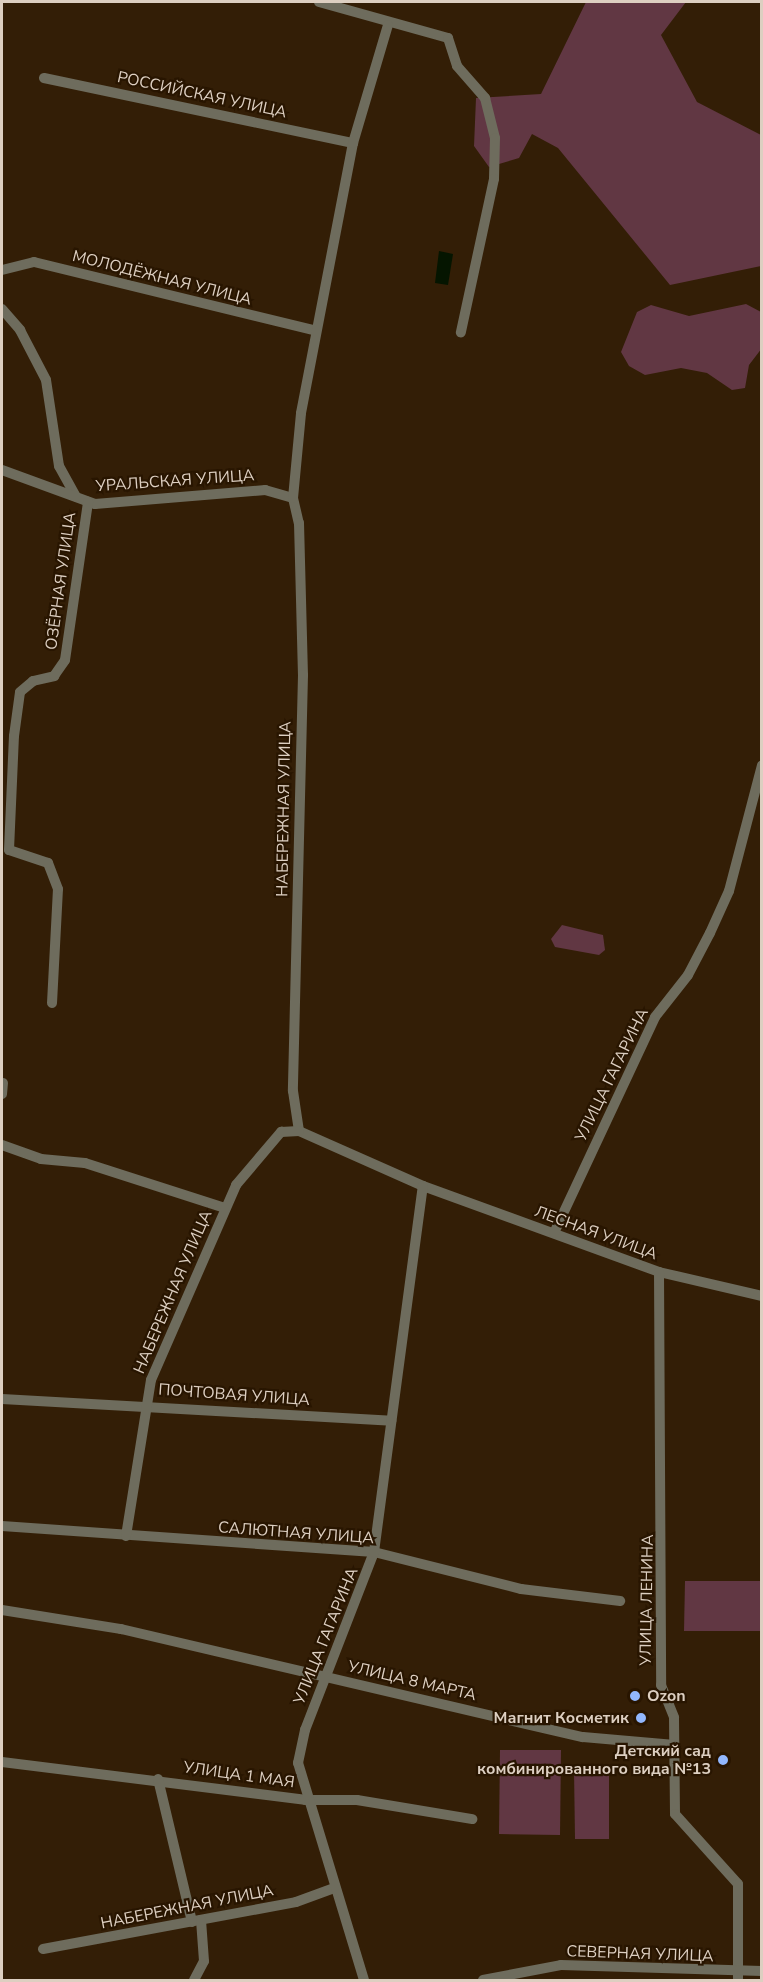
<!DOCTYPE html>
<meta charset="utf-8">
<style>
body{margin:0}
#map{position:relative;width:763px;height:1982px;overflow:hidden;background:#331e06;font-family:"Nunito Sans",sans-serif}
div>[style]{position:absolute}
.green>*{inset:0;background:#613743}
.water>*{inset:0;background:#051500}
.minor>*{height:10px;margin:-5px;padding:0 5px;transform-origin:5px;border-radius:5px;background:#6e6c5d}
.dots>*{width:16px;height:16px;translate:-50% -50%;box-sizing:border-box;border:3px solid #281500;border-radius:50%}
span{translate:-50% -50%;white-space:nowrap;text-align:center;line-height:1.15;-webkit-text-stroke:4.5px #281500;paint-order:stroke}
.street-label{font-size:16px;color:#ddcfc1}
.poi-label{font-size:16px;color:#ddcfc1;font-weight:700}
.left{translate:0 -50%;text-align:left}
.right{translate:-100% -50%;text-align:right}
.frame{position:absolute;inset:0;border:3px solid #ddcfc1;pointer-events:none}
</style>
<div id="map">
<div class="green">
<div style="clip-path:polygon(586px 2px,686px 2px,661px 35px,697px 102px,761px 135px,761px 266px,670px 285px,558px 148px,532px 134px,519px 158px,489px 167px,474px 146px,476px 98px,541px 94px)"></div>
<div style="clip-path:polygon(746px 304px,761px 312px,762px 348px,749px 365px,745px 388px,732px 390px,707px 373px,681px 368px,645px 375px,629px 366px,621px 352px,637px 312px,651px 305px,689px 316px)"></div>
<div style="clip-path:polygon(562px 925px,603px 935px,605px 950px,599px 955px,555px 947px,551px 939px)"></div>
<div style="clip-path:polygon(685px 1581px,761px 1581px,761px 1631px,684px 1631px)"></div>
<div style="clip-path:polygon(500px 1750px,561px 1750px,560px 1835px,499px 1834px)"></div>
<div style="clip-path:polygon(574px 1769px,609px 1769px,609px 1839px,575px 1839px)"></div>
</div>
<div class="water">
<div style="clip-path:polygon(439px 251px,453px 254px,448px 285px,435px 283px)"></div>
</div>
<div class="minor">
<div style="left:319px;top:2px;width:134px;rotate:15.6deg"></div>
<div style="left:448px;top:38px;width:29px;rotate:72deg"></div>
<div style="left:457px;top:66px;width:43px;rotate:48.8deg"></div>
<div style="left:485px;top:98px;width:41px;rotate:76deg"></div>
<div style="left:495px;top:138px;width:41px;rotate:91.4deg"></div>
<div style="left:494px;top:179px;width:157px;rotate:102.2deg"></div>
<div style="left:44px;top:78px;width:316px;rotate:11.9deg"></div>
<div style="left:2px;top:270px;width:33px;rotate:-14deg"></div>
<div style="left:34px;top:262px;width:290px;rotate:13.7deg"></div>
<div style="left:2px;top:309px;width:28px;rotate:49deg"></div>
<div style="left:20px;top:330px;width:56px;rotate:62.5deg"></div>
<div style="left:46px;top:380px;width:87px;rotate:81.4deg"></div>
<div style="left:59px;top:466px;width:35px;rotate:61deg"></div>
<div style="left:2px;top:470px;width:99px;rotate:20.1deg"></div>
<div style="left:95px;top:504px;width:171px;rotate:-4.7deg"></div>
<div style="left:265px;top:490px;width:29px;rotate:16deg"></div>
<div style="left:293px;top:498px;width:26px;rotate:77deg"></div>
<div style="left:299px;top:523px;width:152px;rotate:88.5deg"></div>
<div style="left:303px;top:675px;width:416px;rotate:91.4deg"></div>
<div style="left:293px;top:1091px;width:40px;rotate:81.5deg"></div>
<div style="left:299px;top:1131px;width:136px;rotate:23.9deg"></div>
<div style="left:423px;top:1186px;width:251px;rotate:20deg"></div>
<div style="left:659px;top:1272px;width:106px;rotate:13.1deg"></div>
<div style="left:293px;top:498px;width:85px;rotate:-84.6deg"></div>
<div style="left:301px;top:413px;width:275px;rotate:-79.1deg"></div>
<div style="left:353px;top:143px;width:123px;rotate:-73.5deg"></div>
<div style="left:52px;top:1003px;width:114px;rotate:-87deg"></div>
<div style="left:58px;top:889px;width:28px;rotate:-111deg"></div>
<div style="left:48px;top:863px;width:41px;rotate:-161.6deg"></div>
<div style="left:9px;top:850px;width:114px;rotate:-87.5deg"></div>
<div style="left:14px;top:736px;width:44px;rotate:-82.2deg"></div>
<div style="left:20px;top:692px;width:17px;rotate:-40deg"></div>
<div style="left:33px;top:681px;width:22px;rotate:-13deg"></div>
<div style="left:54px;top:676px;width:19px;rotate:-55deg"></div>
<div style="left:65px;top:660px;width:160px;rotate:-81.7deg"></div>
<div style="left:2px;top:1094px;width:11px;rotate:-85deg"></div>
<div style="left:2px;top:1145px;width:41px;rotate:19.7deg"></div>
<div style="left:41px;top:1159px;width:44px;rotate:5.2deg"></div>
<div style="left:85px;top:1163px;width:147px;rotate:17.8deg"></div>
<div style="left:554px;top:1233px;width:238px;rotate:-64.9deg"></div>
<div style="left:655px;top:1017px;width:53px;rotate:-51.8deg"></div>
<div style="left:688px;top:975px;width:47px;rotate:-62.4deg"></div>
<div style="left:710px;top:933px;width:46px;rotate:-65.7deg"></div>
<div style="left:729px;top:891px;width:130px;rotate:-75.3deg"></div>
<div style="left:659px;top:1272px;width:413px;rotate:89.7deg"></div>
<div style="left:661px;top:1685px;width:35px;rotate:68deg"></div>
<div style="left:674px;top:1718px;width:96px;rotate:89.4deg"></div>
<div style="left:675px;top:1814px;width:94px;rotate:48deg"></div>
<div style="left:738px;top:1884px;width:96px;rotate:90deg"></div>
<div style="left:2px;top:1399px;width:390px;rotate:3.2deg"></div>
<div style="left:2px;top:1526px;width:373px;rotate:4deg"></div>
<div style="left:374px;top:1552px;width:152px;rotate:14.1deg"></div>
<div style="left:521px;top:1589px;width:100px;rotate:6.9deg"></div>
<div style="left:126px;top:1536px;width:158px;rotate:-80.9deg"></div>
<div style="left:151px;top:1380px;width:213px;rotate:-66.4deg"></div>
<div style="left:236px;top:1185px;width:70px;rotate:-49.7deg"></div>
<div style="left:281px;top:1132px;width:18px;rotate:-3deg"></div>
<div style="left:2px;top:1610px;width:121px;rotate:9.1deg"></div>
<div style="left:121px;top:1629px;width:474px;rotate:13.2deg"></div>
<div style="left:583px;top:1737px;width:92px;rotate:5deg"></div>
<div style="left:2px;top:1762px;width:305px;rotate:7.1deg"></div>
<div style="left:305px;top:1800px;width:52px"></div>
<div style="left:357px;top:1800px;width:117px;rotate:9.4deg"></div>
<div style="left:158px;top:1779px;width:147px;rotate:76.6deg"></div>
<div style="left:43px;top:1949px;width:257px;rotate:-10.5deg"></div>
<div style="left:296px;top:1902px;width:40px;rotate:-20.2deg"></div>
<div style="left:194px;top:1980px;width:21px;rotate:-62deg"></div>
<div style="left:204px;top:1961px;width:41px;rotate:-94.2deg"></div>
<div style="left:364px;top:1980px;width:227px;rotate:-106.9deg"></div>
<div style="left:298px;top:1763px;width:34px;rotate:-78deg"></div>
<div style="left:305px;top:1730px;width:191px;rotate:-68.8deg"></div>
<div style="left:374px;top:1552px;width:369px;rotate:-82.4deg"></div>
<div style="left:483px;top:1980px;width:79px;rotate:-10.9deg"></div>
<div style="left:561px;top:1965px;width:201px;rotate:1.7deg"></div>
</div>
<div class="dots">
<div style="left:635px;top:1696px;background:#92b7fd"></div>
<div style="left:641px;top:1718px;background:#92b7fd"></div>
<div style="left:723px;top:1760px;background:#92b7fd"></div>
</div>
<div class="street-label">
<span style="left:202px;top:95px;rotate:12deg">РОССИЙСКАЯ УЛИЦА</span>
<span style="left:162px;top:278px;rotate:14deg">МОЛОДЁЖНАЯ УЛИЦА</span>
<span style="left:175px;top:481px;rotate:-4deg">УРАЛЬСКАЯ УЛИЦА</span>
<span style="left:61px;top:581px;rotate:-82deg">ОЗЁРНАЯ УЛИЦА</span>
<span style="left:284px;top:809px;rotate:-89deg">НАБЕРЕЖНАЯ УЛИЦА</span>
<span style="left:612px;top:1075px;rotate:-64deg">УЛИЦА ГАГАРИНА</span>
<span style="left:596px;top:1233px;rotate:20deg">ЛЕСНАЯ УЛИЦА</span>
<span style="left:173px;top:1292px;rotate:-67deg">НАБЕРЕЖНАЯ УЛИЦА</span>
<span style="left:234px;top:1395px;rotate:4deg">ПОЧТОВАЯ УЛИЦА</span>
<span style="left:296px;top:1533px;rotate:4deg">САЛЮТНАЯ УЛИЦА</span>
<span style="left:647px;top:1600px;rotate:-89deg">УЛИЦА ЛЕНИНА</span>
<span style="left:326px;top:1636px;rotate:-68deg">УЛИЦА ГАГАРИНА</span>
<span style="left:412px;top:1681px;rotate:13deg">УЛИЦА 8 МАРТА</span>
<span style="left:239px;top:1775px;rotate:8deg">УЛИЦА 1 МАЯ</span>
<span style="left:187px;top:1907px;rotate:-11deg">НАБЕРЕЖНАЯ УЛИЦА</span>
<span style="left:640px;top:1954px;rotate:2deg">СЕВЕРНАЯ УЛИЦА</span>
</div>
<div class="poi-label">
<span class="left" style="left:647px;top:1696px">Ozon</span>
<span class="right" style="left:629px;top:1718px">Магнит Косметик</span>
<span class="right" style="left:711px;top:1760px">Детский сад<br>комбинированного вида №13</span>
</div>
<div class="frame"></div>
</div>
